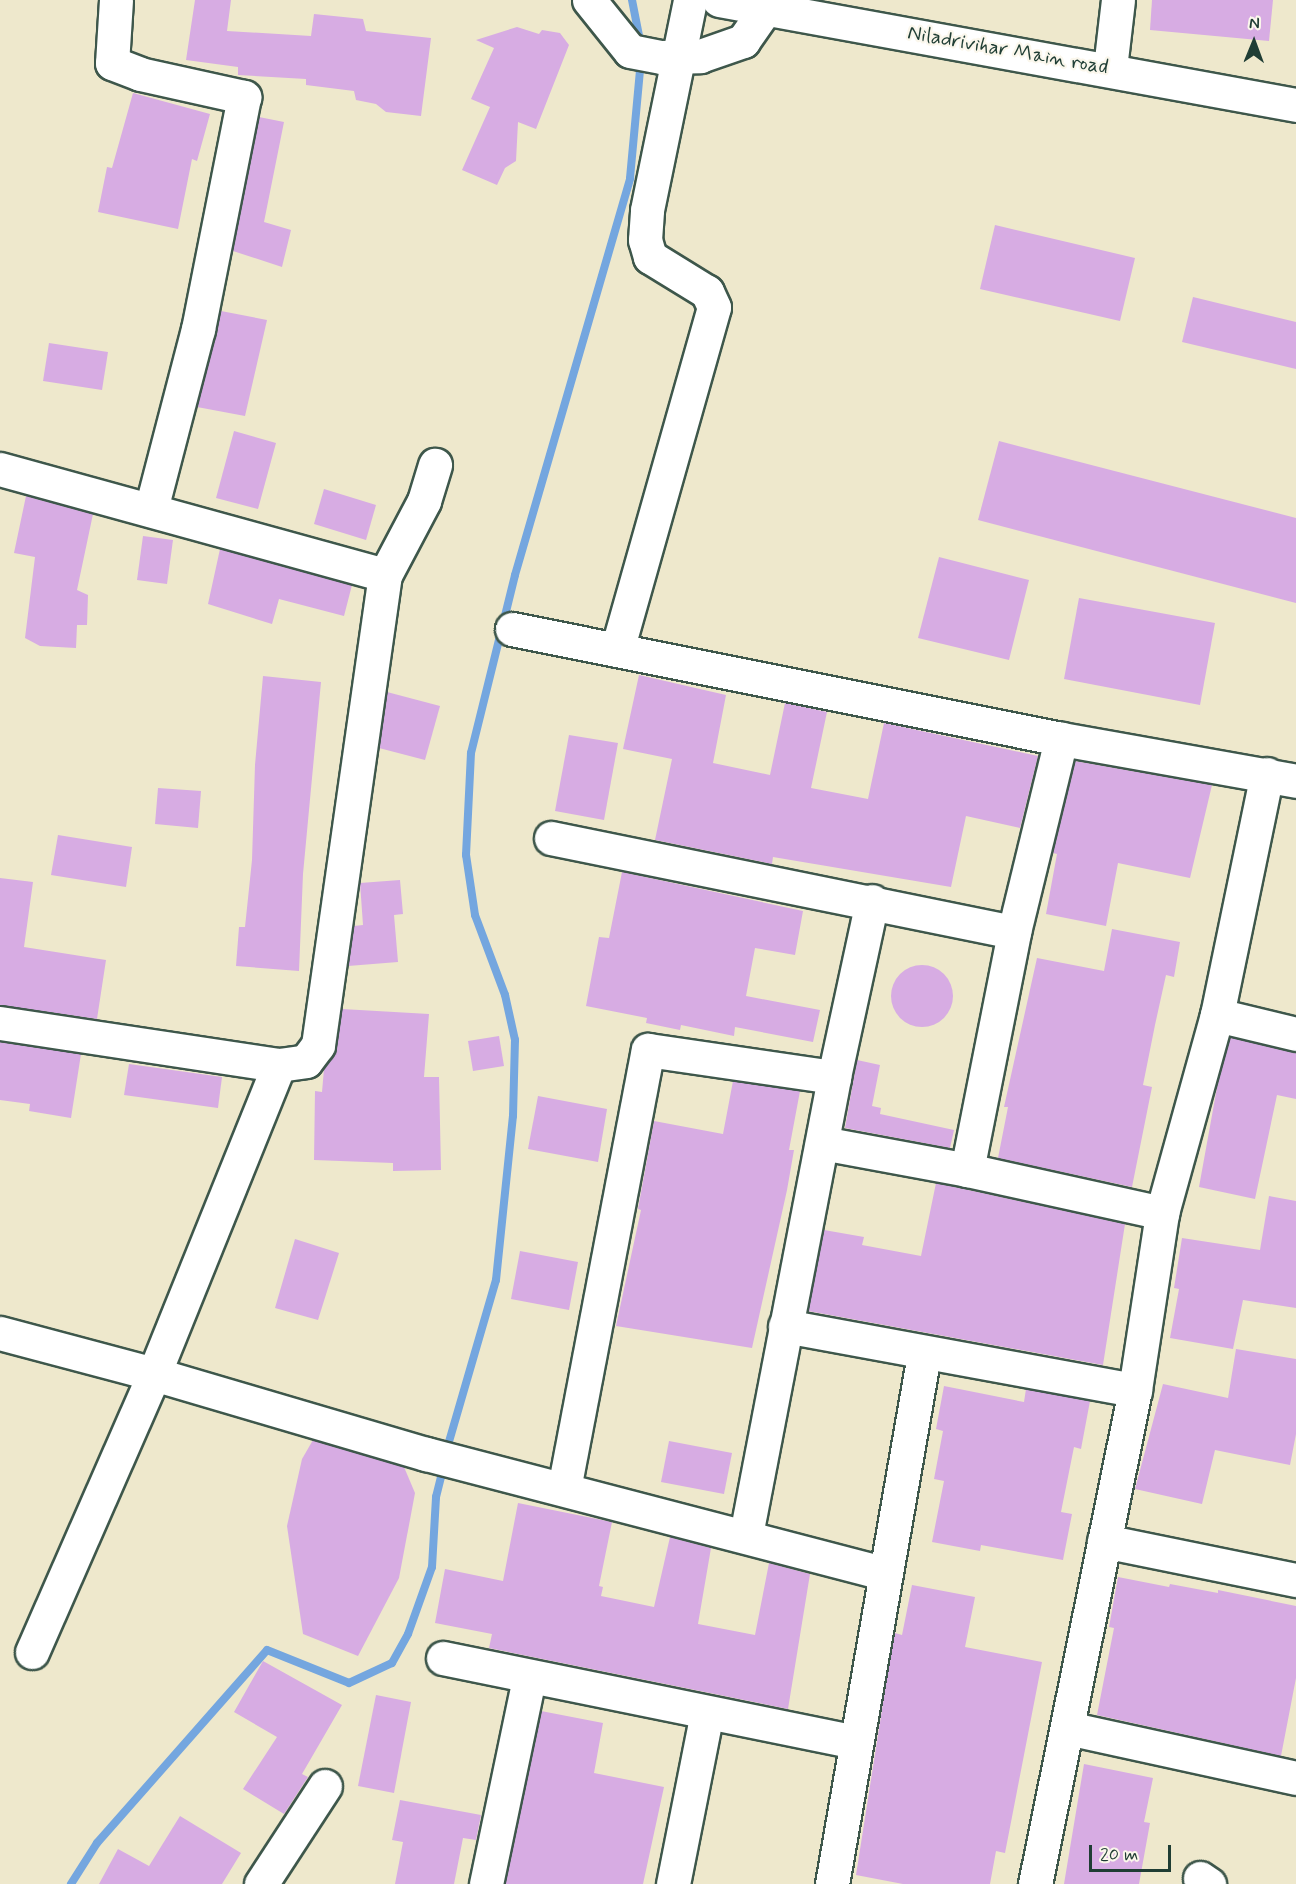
<!DOCTYPE html>
<style>
body{margin:0}
#map{position:relative;width:1296px;height:1884px;overflow:hidden;background:#eee8cc;font-family:Mynerve,sans-serif}
div>[style]{position:absolute}
.stream>*{height:8px;margin:-4px;padding:0 4px;transform-origin:4px;border-radius:4px;background:#74a6df}
.building>*{inset:0;background:#d7ace3}
.round{border-radius:50%}
.roads{filter:drop-shadow(2px 0 #3e574b) drop-shadow(-2px 0 #3e574b) drop-shadow(0 2px #3e574b) drop-shadow(0 -2px #3e574b)}
.minor>*{height:33px;margin:-16.5px;padding:0 16.5px;transform-origin:16.5px;border-radius:16.5px;background:#fff}
span{translate:-50% -50%;white-space:nowrap;text-align:center;line-height:1.15;-webkit-text-stroke:4.5px #fbf7ec;paint-order:stroke}
.street-label{font-size:21px;color:#1f3d34}
.north{position:absolute;left:1224px;top:12px;width:60px;height:60px;-webkit-text-stroke:4px #fbf7ec;paint-order:stroke;rotate:1deg;font-size:16px;font-weight:700;line-height:24px;text-align:center;color:#1f3d34}
.north::after{content:'';display:block;margin:auto;width:21px;height:27px;background:#1f3d34;clip-path:polygon(50% 0,100% 100%,50% 72%,0 100%)}
.scale{position:absolute;left:1089px;top:1845px;width:82px;height:27px;box-sizing:border-box;border:3px solid #1f3d34;border-top:0;padding-left:8px;font-size:18px;line-height:21px;white-space:nowrap;color:#1f3d34;-webkit-text-stroke:4px #fbf7ec;paint-order:stroke}
</style>
<div id="map">
<div class="stream">
<div style="left:632px;top:0;width:47px;rotate:78.9deg"></div>
<div style="left:446px;top:1452px;width:179px;rotate:-73.8deg"></div>
<div style="left:496px;top:1280px;width:165px;rotate:-84.1deg"></div>
<div style="left:513px;top:1116px;width:76px;rotate:-88.5deg"></div>
<div style="left:515px;top:1040px;width:46px;rotate:-102.5deg"></div>
<div style="left:505px;top:995px;width:85px;rotate:-110.6deg"></div>
<div style="left:475px;top:915px;width:61px;rotate:-98.5deg"></div>
<div style="left:466px;top:855px;width:102px;rotate:-87.2deg"></div>
<div style="left:471px;top:753px;width:183px;rotate:-76.1deg"></div>
<div style="left:515px;top:575px;width:413px;rotate:-73.8deg"></div>
<div style="left:630px;top:178px;width:120px;rotate:-84.7deg"></div>
<div style="left:71px;top:1884px;width:49px;rotate:-57.6deg"></div>
<div style="left:97px;top:1843px;width:257px;rotate:-48.6deg"></div>
<div style="left:267px;top:1650px;width:88px;rotate:21.9deg"></div>
<div style="left:349px;top:1683px;width:47px;rotate:-24.9deg"></div>
<div style="left:392px;top:1663px;width:33px;rotate:-61deg"></div>
<div style="left:408px;top:1634px;width:71px;rotate:-70.3deg"></div>
<div style="left:432px;top:1567px;width:70px;rotate:-86.7deg"></div>
<div style="left:436px;top:1497px;width:34px;rotate:-76deg"></div>
</div>
<div class="building">
<div style="clip-path:polygon(195px 0,231px 0,227px 31px,311px 36px,314px 14px,363px 19px,366px 31px,431px 38px,421px 116px,386px 112px,376px 104px,356px 100px,354px 91px,306px 85px,306px 79px,238px 75px,238px 67px,186px 60px)"></div>
<div style="clip-path:polygon(1152px 0,1273px 0,1269px 41px,1150px 30px)"></div>
<div style="clip-path:polygon(517px 27px,539px 34px,542px 30px,560px 33px,569px 45px,536px 129px,518px 122px,516px 161px,505px 168px,497px 185px,462px 170px,490px 107px,471px 99px,494px 48px,476px 40px)"></div>
<div style="clip-path:polygon(133px 93px,210px 114px,197px 161px,192px 159px,178px 229px,98px 212px,107px 167px,112px 168px)"></div>
<div style="clip-path:polygon(259px 117px,284px 122px,264px 222px,291px 230px,282px 267px,233px 251px)"></div>
<div style="clip-path:polygon(995px 225px,1135px 258px,1120px 321px,980px 289px)"></div>
<div style="clip-path:polygon(1193px 297px,1296px 322px,1296px 369px,1182px 342px)"></div>
<div style="clip-path:polygon(221px 311px,267px 320px,245px 416px,197px 407px)"></div>
<div style="clip-path:polygon(49px 343px,108px 352px,102px 390px,43px 381px)"></div>
<div style="clip-path:polygon(234px 431px,276px 443px,258px 509px,216px 498px)"></div>
<div style="clip-path:polygon(999px 441px,1296px 518px,1296px 603px,978px 520px)"></div>
<div style="clip-path:polygon(324px 489px,376px 505px,366px 540px,314px 524px)"></div>
<div style="clip-path:polygon(26px 496px,93px 514px,77px 590px,88px 595px,87px 625px,77px 625px,76px 648px,40px 646px,25px 638px,35px 557px,14px 553px)"></div>
<div style="clip-path:polygon(143px 536px,173px 540px,167px 584px,137px 580px)"></div>
<div style="clip-path:polygon(220px 549px,352px 585px,344px 616px,279px 599px,272px 624px,208px 604px)"></div>
<div style="clip-path:polygon(939px 557px,1029px 580px,1009px 660px,918px 638px)"></div>
<div style="clip-path:polygon(1079px 598px,1215px 623px,1200px 705px,1064px 679px)"></div>
<div style="clip-path:polygon(639px 675px,726px 695px,713px 763px,770px 775px,785px 703px,827px 712px,811px 788px,868px 799px,884px 723px,1038px 756px,1020px 828px,966px 816px,951px 887px,773px 857px,772px 864px,655px 840px,672px 759px,623px 749px)"></div>
<div style="clip-path:polygon(263px 676px,321px 682px,303px 874px,299px 971px,236px 966px,239px 927px,245px 927px,252px 860px,255px 765px)"></div>
<div style="clip-path:polygon(387px 692px,440px 706px,425px 760px,379px 748px)"></div>
<div style="clip-path:polygon(569px 735px,618px 743px,604px 820px,555px 811px)"></div>
<div style="clip-path:polygon(1075px 761px,1212px 785px,1190px 878px,1118px 863px,1106px 926px,1046px 914px,1057px 854px,1053px 853px)"></div>
<div style="clip-path:polygon(158px 788px,201px 791px,198px 828px,155px 824px)"></div>
<div style="clip-path:polygon(58px 835px,132px 847px,126px 887px,51px 875px)"></div>
<div style="clip-path:polygon(622px 872px,803px 911px,795px 955px,755px 948px,746px 996px,820px 1010px,813px 1042px,735px 1027px,734px 1036px,681px 1025px,680px 1030px,646px 1023px,647px 1018px,586px 1006px,599px 937px,609px 938px)"></div>
<div style="clip-path:polygon(0 878px,33px 882px,24px 947px,106px 960px,97px 1019px,0 1005px)"></div>
<div style="clip-path:polygon(400px 880px,403px 914px,394px 915px,398px 962px,348px 966px,354px 926px,363px 925px,360px 883px)"></div>
<div style="clip-path:polygon(1112px 929px,1180px 942px,1174px 977px,1166px 975px,1155px 1025px,1143px 1085px,1152px 1087px,1132px 1187px,998px 1158px,1008px 1107px,1004px 1107px,1037px 958px,1104px 971px)"></div>
<div class="round" style="left:891px;top:965px;width:62px;height:62px"></div>
<div style="clip-path:polygon(342px 1009px,429px 1014px,424px 1077px,439px 1077px,441px 1170px,393px 1171px,393px 1163px,314px 1160px,315px 1091px,322px 1092px,324px 1069px,336px 1048px)"></div>
<div style="clip-path:polygon(499px 1036px,504px 1066px,473px 1071px,468px 1041px)"></div>
<div style="clip-path:polygon(1230px 1037px,1296px 1052px,1296px 1099px,1277px 1095px,1255px 1199px,1199px 1187px,1218px 1082px)"></div>
<div style="clip-path:polygon(0 1042px,81px 1054px,71px 1118px,29px 1111px,30px 1104px,0 1100px)"></div>
<div style="clip-path:polygon(857px 1060px,880px 1065px,872px 1106px,881px 1108px,880px 1114px,954px 1130px,950px 1148px,845px 1128px)"></div>
<div style="clip-path:polygon(129px 1064px,222px 1077px,218px 1108px,124px 1095px)"></div>
<div style="clip-path:polygon(733px 1081px,800px 1091px,789px 1150px,794px 1150px,787px 1190px,752px 1348px,616px 1326px,641px 1210px,638px 1209px,654px 1121px,723px 1134px)"></div>
<div style="clip-path:polygon(538px 1096px,607px 1109px,598px 1162px,528px 1149px)"></div>
<div style="clip-path:polygon(936px 1183px,1125px 1224px,1103px 1365px,808px 1311px,824px 1230px,864px 1237px,862px 1245px,921px 1256px)"></div>
<div style="clip-path:polygon(1269px 1196px,1296px 1201px,1296px 1308px,1243px 1300px,1233px 1349px,1170px 1338px,1179px 1289px,1174px 1288px,1182px 1238px,1260px 1250px)"></div>
<div style="clip-path:polygon(295px 1239px,339px 1253px,318px 1320px,275px 1308px)"></div>
<div style="clip-path:polygon(520px 1251px,578px 1262px,569px 1310px,511px 1299px)"></div>
<div style="clip-path:polygon(1236px 1349px,1296px 1359px,1296px 1434px,1290px 1465px,1215px 1450px,1202px 1504px,1135px 1489px,1163px 1384px,1228px 1398px)"></div>
<div style="clip-path:polygon(944px 1386px,1024px 1402px,1026px 1389px,1090px 1401px,1081px 1449px,1074px 1447px,1061px 1512px,1072px 1514px,1063px 1560px,981px 1545px,980px 1551px,932px 1542px,944px 1481px,934px 1479px,943px 1431px,936px 1429px)"></div>
<div style="clip-path:polygon(313px 1440px,404px 1467px,415px 1493px,399px 1578px,358px 1656px,303px 1634px,287px 1526px,302px 1459px)"></div>
<div style="clip-path:polygon(669px 1441px,732px 1453px,724px 1494px,661px 1482px)"></div>
<div style="clip-path:polygon(518px 1503px,612px 1522px,599px 1586px,603px 1587px,601px 1596px,654px 1607px,670px 1537px,711px 1548px,698px 1624px,755px 1635px,769px 1563px,810px 1574px,788px 1709px,489px 1648px,492px 1634px,435px 1623px,445px 1569px,503px 1581px)"></div>
<div style="clip-path:polygon(1118px 1577px,1169px 1587px,1170px 1584px,1218px 1593px,1218px 1590px,1296px 1606px,1296px 1678px,1281px 1756px,1097px 1715px,1114px 1628px,1109px 1627px)"></div>
<div style="clip-path:polygon(912px 1585px,975px 1597px,965px 1647px,1042px 1662px,1005px 1853px,996px 1851px,990px 1884px,903px 1884px,856px 1875px,892px 1646px,895px 1633px,902px 1635px)"></div>
<div style="clip-path:polygon(263px 1661px,342px 1705px,302px 1774px,308px 1777px,284px 1814px,243px 1789px,277px 1737px,234px 1712px)"></div>
<div style="clip-path:polygon(376px 1695px,411px 1702px,394px 1793px,358px 1786px)"></div>
<div style="clip-path:polygon(541px 1711px,603px 1723px,594px 1773px,664px 1787px,643px 1884px,505px 1884px)"></div>
<div style="clip-path:polygon(1084px 1764px,1153px 1778px,1144px 1822px,1150px 1823px,1139px 1884px,1064px 1884px)"></div>
<div style="clip-path:polygon(400px 1800px,481px 1815px,476px 1840px,463px 1838px,454px 1884px,395px 1884px,403px 1842px,392px 1840px)"></div>
<div style="clip-path:polygon(180px 1816px,241px 1853px,222px 1884px,99px 1884px,118px 1849px,149px 1866px)"></div>
</div>
<div class="roads">
<div class="minor">
<div style="left:116px;top:0;width:63px;rotate:93.6deg"></div>
<div style="left:112px;top:63px;width:30px;rotate:21deg"></div>
<div style="left:140px;top:74px;width:107px;rotate:12.5deg"></div>
<div style="left:244px;top:97px;width:237px;rotate:101.2deg"></div>
<div style="left:198px;top:329px;width:187px;rotate:104.6deg"></div>
<div style="left:589px;top:0;width:65px;rotate:51.2deg"></div>
<div style="left:630px;top:51px;width:32px;rotate:11deg"></div>
<div style="left:661px;top:57px;width:39px;rotate:-1deg"></div>
<div style="left:700px;top:56px;width:46px;rotate:-19.2deg"></div>
<div style="left:743px;top:41px;width:40px;rotate:-55.1deg"></div>
<div style="left:766px;top:8px;width:8px;rotate:-83deg"></div>
<div style="left:719px;top:0;width:586px;rotate:10.31deg"></div>
<div style="left:1110px;top:68px;width:68px;rotate:-83.3deg"></div>
<div style="left:0;top:469px;width:399px;rotate:15.4deg"></div>
<div style="left:512px;top:629px;width:560px;rotate:11.33deg"></div>
<div style="left:1061px;top:739px;width:239px;rotate:10.1deg"></div>
<div style="left:617px;top:650px;width:356px;rotate:-74.2deg"></div>
<div style="left:714px;top:307px;width:17px;rotate:-115deg"></div>
<div style="left:707px;top:292px;width:67px;rotate:-148.4deg"></div>
<div style="left:650px;top:257px;width:18px;rotate:-106deg"></div>
<div style="left:645px;top:240px;width:30px;rotate:-86deg"></div>
<div style="left:647px;top:210px;width:214px;rotate:-78.4deg"></div>
<div style="left:551px;top:838px;width:472px;rotate:11.5deg"></div>
<div style="left:1217px;top:1015px;width:81px;rotate:13.5deg"></div>
<div style="left:0;top:1023px;width:282px;rotate:8.6deg"></div>
<div style="left:279px;top:1065px;width:27px;rotate:-8deg"></div>
<div style="left:306px;top:1061px;width:20px;rotate:-53deg"></div>
<div style="left:318px;top:1045px;width:475px;rotate:-81.9deg"></div>
<div style="left:385px;top:575px;width:84px;rotate:-62.2deg"></div>
<div style="left:424px;top:501px;width:38px;rotate:-73deg"></div>
<div style="left:822px;top:1143px;width:147px;rotate:10.5deg"></div>
<div style="left:967px;top:1170px;width:200px;rotate:12.4deg"></div>
<div style="left:967px;top:1170px;width:243px;rotate:-78.8deg"></div>
<div style="left:1014px;top:932px;width:199px;rotate:-76.3deg"></div>
<div style="left:785px;top:1326px;width:356px;rotate:10.4deg"></div>
<div style="left:0;top:1333px;width:159px;rotate:14.9deg"></div>
<div style="left:154px;top:1374px;width:284px;rotate:16.4deg"></div>
<div style="left:426px;top:1454px;width:475px;rotate:14.6deg"></div>
<div style="left:564px;top:1489px;width:447px;rotate:-79.2deg"></div>
<div style="left:648px;top:1050px;width:188px;rotate:8.3deg"></div>
<div style="left:746px;top:1535px;width:466px;rotate:-79.1deg"></div>
<div style="left:834px;top:1077px;width:180px;rotate:-77.8deg"></div>
<div style="left:1104px;top:1541px;width:196px;rotate:11.5deg"></div>
<div style="left:32px;top:1652px;width:304px;rotate:-66.3deg"></div>
<div style="left:154px;top:1374px;width:333px;rotate:-68deg"></div>
<div style="left:443px;top:1658px;width:421px;rotate:11.5deg"></div>
<div style="left:1067px;top:1728px;width:234px;rotate:12.3deg"></div>
<div style="left:1200px;top:1878px;width:11px;rotate:34deg"></div>
<div style="left:261px;top:1884px;width:117px;rotate:-56.9deg"></div>
<div style="left:486px;top:1884px;width:210px;rotate:-78.2deg"></div>
<div style="left:673px;top:1884px;width:174px;rotate:-78.8deg"></div>
<div style="left:832px;top:1884px;width:538px;rotate:-80.15deg"></div>
<div style="left:1035px;top:1884px;width:504px;rotate:-78.56deg"></div>
<div style="left:1135px;top:1390px;width:179px;rotate:-81.3deg"></div>
<div style="left:1162px;top:1213px;width:205px;rotate:-74.5deg"></div>
<div style="left:1217px;top:1015px;width:246px;rotate:-78.3deg"></div>
</div>
</div>
<div class="street-label">
<span style="left:1008px;top:50px;rotate:10deg">Niladrivihar Main road</span>
</div>
<div class="north">N</div>
<div class="scale">20 m</div>
</div>
